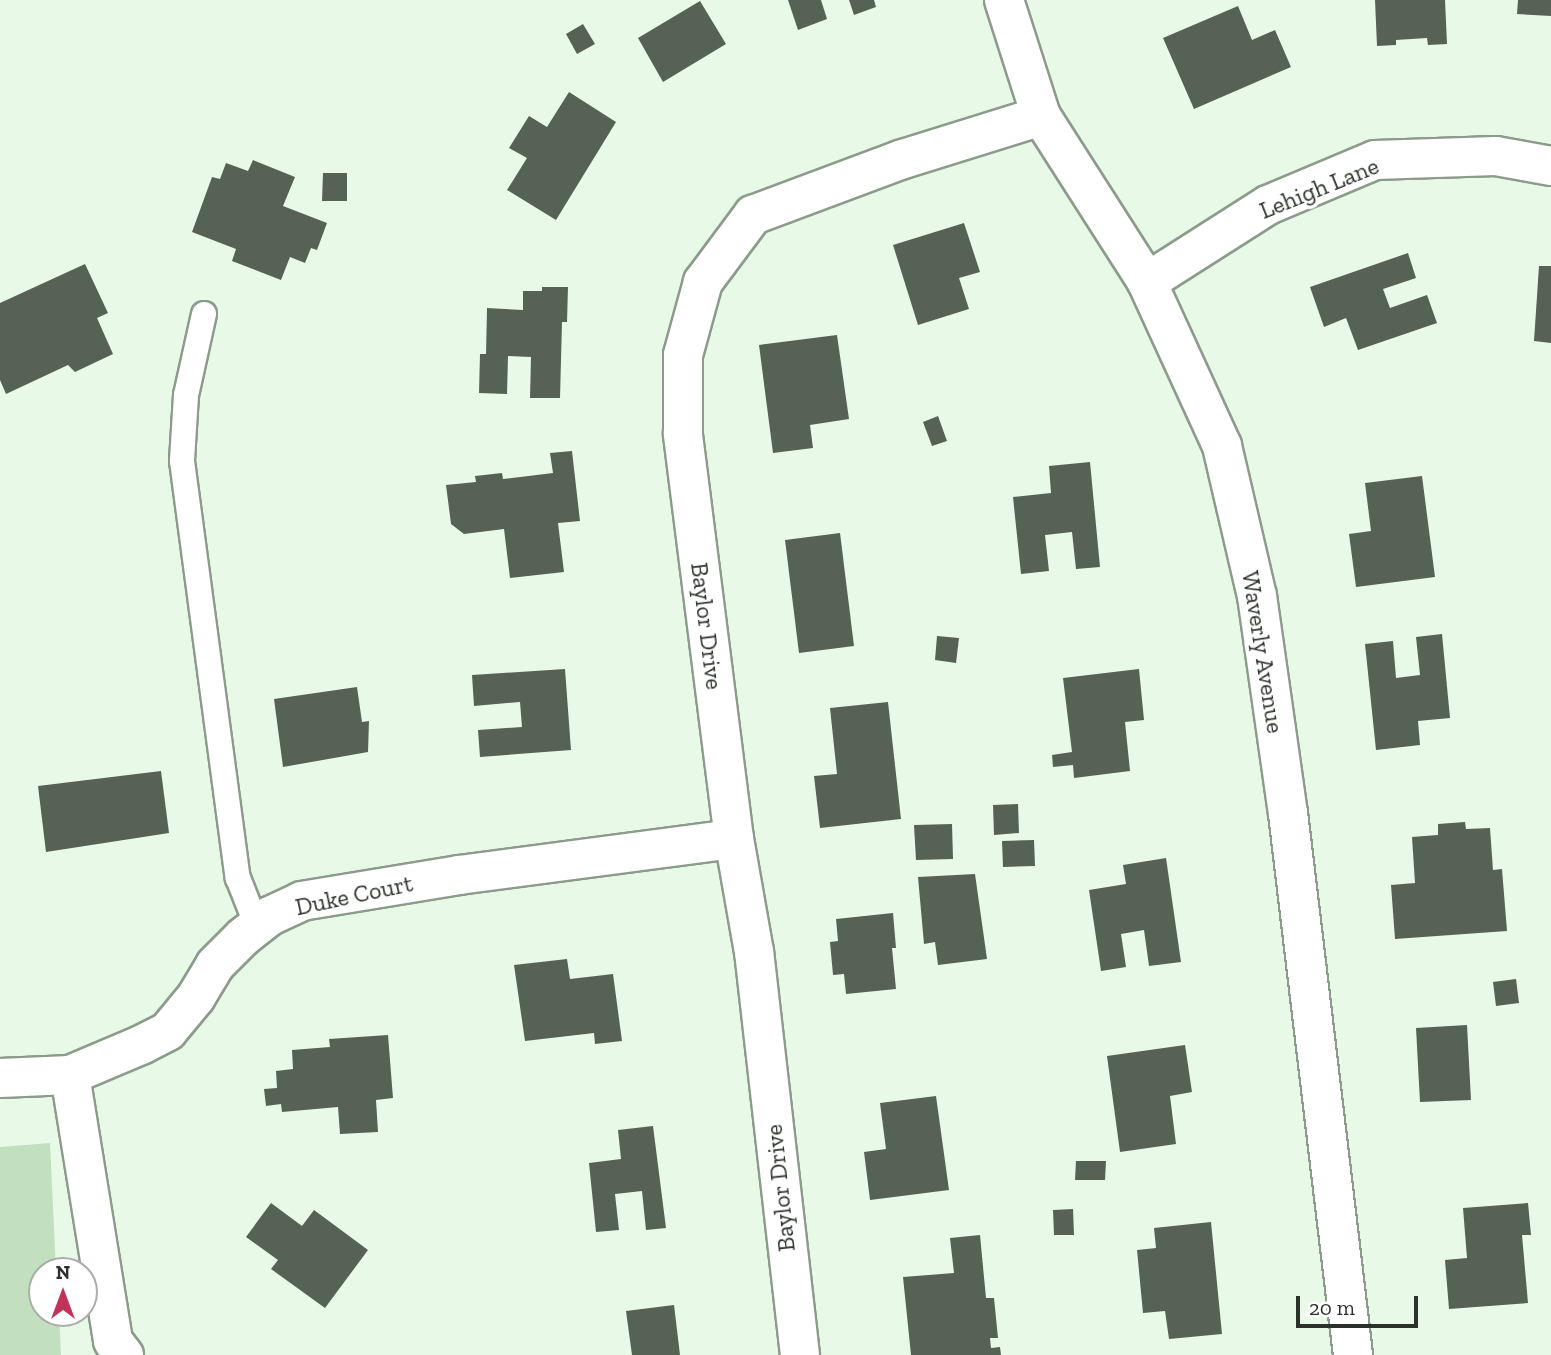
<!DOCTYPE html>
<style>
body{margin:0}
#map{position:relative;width:1551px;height:1355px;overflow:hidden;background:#e9f9e8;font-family:"Zilla Slab",serif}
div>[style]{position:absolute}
.green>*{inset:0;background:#c2e0bf}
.building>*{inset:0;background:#556254}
.roads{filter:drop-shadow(2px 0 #8c9b8b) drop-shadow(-2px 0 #8c9b8b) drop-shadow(0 2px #8c9b8b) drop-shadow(0 -2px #8c9b8b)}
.lane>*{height:24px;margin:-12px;padding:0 12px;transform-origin:12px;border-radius:12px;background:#fff}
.street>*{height:38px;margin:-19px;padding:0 19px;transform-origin:19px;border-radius:19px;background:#fff}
.secondary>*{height:38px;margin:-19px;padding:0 19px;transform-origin:19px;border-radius:19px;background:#fff}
span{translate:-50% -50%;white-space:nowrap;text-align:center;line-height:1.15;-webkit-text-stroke:7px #fff;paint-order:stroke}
.street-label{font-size:24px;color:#2c312b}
.north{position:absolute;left:28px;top:1257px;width:70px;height:70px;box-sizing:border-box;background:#fff;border:2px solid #abadaa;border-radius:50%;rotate:0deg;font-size:19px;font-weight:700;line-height:28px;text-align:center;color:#2c312b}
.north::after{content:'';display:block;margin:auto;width:24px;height:32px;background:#c2335a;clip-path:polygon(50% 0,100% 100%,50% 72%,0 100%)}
.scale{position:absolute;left:1296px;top:1296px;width:122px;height:32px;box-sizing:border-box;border:4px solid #2c312b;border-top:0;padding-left:9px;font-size:21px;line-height:24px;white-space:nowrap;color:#2c312b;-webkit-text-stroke:5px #fff;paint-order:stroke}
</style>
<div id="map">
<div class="green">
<div style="clip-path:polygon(50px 1143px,56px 1271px,42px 1271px,42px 1313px,59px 1313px,61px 1355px,0 1355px,0 1147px)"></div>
</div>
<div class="building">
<div style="clip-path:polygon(788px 0,821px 0,827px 19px,798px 30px)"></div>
<div style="clip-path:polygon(849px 0,874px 0,876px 7px,854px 15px)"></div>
<div style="clip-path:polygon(1375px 0,1445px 0,1447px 44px,1428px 45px,1427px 38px,1396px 40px,1396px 45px,1377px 46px)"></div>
<div style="clip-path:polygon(1518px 0,1551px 0,1551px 16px,1517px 14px)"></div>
<div style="clip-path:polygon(700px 1px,726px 44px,663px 82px,638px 38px)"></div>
<div style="clip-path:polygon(1238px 6px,1252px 40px,1275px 30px,1291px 67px,1194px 109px,1163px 38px)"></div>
<div style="clip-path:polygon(583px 24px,595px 44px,577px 54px,566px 34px)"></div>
<div style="clip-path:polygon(569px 92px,616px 122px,556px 220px,507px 190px,527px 158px,509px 148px,529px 116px,547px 127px)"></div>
<div style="clip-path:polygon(253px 160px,295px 177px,283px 206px,327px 223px,317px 250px,311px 248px,305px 263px,290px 257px,281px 280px,232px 261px,236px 249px,192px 232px,212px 177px,220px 179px,226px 163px,248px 171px)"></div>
<div style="clip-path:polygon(323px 173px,347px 173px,347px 201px,322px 201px)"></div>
<div style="clip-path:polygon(964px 223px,980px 272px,959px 278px,969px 309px,918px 325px,893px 245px)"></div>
<div style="clip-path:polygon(1408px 253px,1416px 278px,1383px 289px,1390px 308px,1427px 295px,1437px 323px,1358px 350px,1346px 318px,1324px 327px,1310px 287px)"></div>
<div style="clip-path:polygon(85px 264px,108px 313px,97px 318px,113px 354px,75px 372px,68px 365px,6px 394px,0 380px,0 303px)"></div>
<div style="clip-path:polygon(1539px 266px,1551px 266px,1551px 343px,1534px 341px)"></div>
<div style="clip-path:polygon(542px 287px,568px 287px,567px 322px,562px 322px,560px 398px,530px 398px,531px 357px,508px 356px,507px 394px,479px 393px,480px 354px,486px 354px,487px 308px,523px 310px,523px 291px,542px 291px)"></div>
<div style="clip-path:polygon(837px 335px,849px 419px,810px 425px,813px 448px,773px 453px,759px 345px)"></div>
<div style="clip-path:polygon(938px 416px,947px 441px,932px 446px,923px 422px)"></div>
<div style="clip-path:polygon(572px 451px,580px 521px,558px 523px,564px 572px,510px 578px,504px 529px,464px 534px,451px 524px,446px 485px,476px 482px,475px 476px,502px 473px,503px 479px,553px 473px,550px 453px)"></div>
<div style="clip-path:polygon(1090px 462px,1100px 567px,1076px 569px,1072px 532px,1045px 535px,1049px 571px,1021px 574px,1013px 497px,1051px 493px,1049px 466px)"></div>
<div style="clip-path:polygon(1422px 476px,1435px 577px,1356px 587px,1349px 534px,1371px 531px,1365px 483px)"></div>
<div style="clip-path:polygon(840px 533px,854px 646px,799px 653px,785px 540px)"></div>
<div style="clip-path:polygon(1442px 634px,1450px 718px,1418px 721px,1420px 745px,1376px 750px,1365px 644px,1393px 641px,1396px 678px,1420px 675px,1416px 637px)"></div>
<div style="clip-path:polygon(937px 636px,959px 638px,956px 663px,935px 660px)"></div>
<div style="clip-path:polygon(565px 669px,571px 750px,480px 757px,478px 730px,522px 727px,520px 702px,474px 706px,472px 675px)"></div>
<div style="clip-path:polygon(1139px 669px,1144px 720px,1125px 722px,1130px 771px,1074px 778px,1073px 765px,1053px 767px,1052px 755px,1072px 752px,1063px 678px)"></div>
<div style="clip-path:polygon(357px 687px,362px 722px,369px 721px,368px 752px,283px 767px,274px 699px)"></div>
<div style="clip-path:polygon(888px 702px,901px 819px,820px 828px,814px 776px,837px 774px,830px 708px)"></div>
<div style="clip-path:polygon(161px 771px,169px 833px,46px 852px,38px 786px)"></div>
<div style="clip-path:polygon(1018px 804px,1019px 833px,994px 835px,993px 805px)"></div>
<div style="clip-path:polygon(1465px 822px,1466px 829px,1490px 828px,1493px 870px,1502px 869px,1507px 931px,1395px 939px,1391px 885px,1415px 883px,1412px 837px,1438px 835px,1438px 824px)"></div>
<div style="clip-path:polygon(952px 824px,953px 859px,916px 860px,914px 825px)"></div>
<div style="clip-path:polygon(1034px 840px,1035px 866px,1003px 867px,1002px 841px)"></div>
<div style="clip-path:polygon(1166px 858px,1181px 962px,1149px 966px,1144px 930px,1121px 934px,1126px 967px,1101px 971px,1089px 890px,1126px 884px,1123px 865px)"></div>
<div style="clip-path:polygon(975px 874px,987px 959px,938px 965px,935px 942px,924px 944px,918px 877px)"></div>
<div style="clip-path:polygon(893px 913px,896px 948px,892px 948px,896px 989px,846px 994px,844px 974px,833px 975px,830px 942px,838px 941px,836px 919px)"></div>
<div style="clip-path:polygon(567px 959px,570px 979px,613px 974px,622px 1041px,595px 1044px,594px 1033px,525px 1041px,514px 965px)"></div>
<div style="clip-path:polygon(1516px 979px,1519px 1003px,1496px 1006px,1493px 982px)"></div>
<div style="clip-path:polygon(1467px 1025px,1471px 1100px,1420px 1102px,1416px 1028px)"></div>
<div style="clip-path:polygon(388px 1035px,393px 1098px,376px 1100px,378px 1132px,340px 1134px,338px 1107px,282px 1112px,281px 1104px,266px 1106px,264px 1089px,277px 1088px,276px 1071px,293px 1069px,292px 1050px,330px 1047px,329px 1039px)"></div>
<div style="clip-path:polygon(1185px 1045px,1192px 1092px,1170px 1096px,1176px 1144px,1120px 1152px,1107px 1056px)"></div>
<div style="clip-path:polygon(936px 1096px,949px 1190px,870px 1200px,864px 1152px,886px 1149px,880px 1103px)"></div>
<div style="clip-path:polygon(653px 1126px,666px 1228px,646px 1230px,642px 1191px,615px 1194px,619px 1230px,596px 1232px,589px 1163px,621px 1159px,618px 1130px)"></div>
<div style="clip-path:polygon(1076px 1161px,1106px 1161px,1105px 1180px,1075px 1180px)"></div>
<div style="clip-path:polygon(271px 1203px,302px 1226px,314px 1210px,368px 1250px,325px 1308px,271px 1269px,278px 1260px,246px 1237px)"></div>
<div style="clip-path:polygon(1528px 1203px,1531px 1235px,1522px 1235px,1528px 1303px,1449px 1309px,1445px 1260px,1467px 1258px,1463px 1208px)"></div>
<div style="clip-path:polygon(1073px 1209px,1074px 1235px,1054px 1235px,1053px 1210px)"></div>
<div style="clip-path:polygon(1211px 1222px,1222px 1334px,1169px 1339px,1165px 1311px,1143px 1313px,1137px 1250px,1156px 1248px,1154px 1228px)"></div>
<div style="clip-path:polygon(980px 1235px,986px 1298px,994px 1298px,998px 1338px,990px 1338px,991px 1348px,1000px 1347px,1001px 1355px,911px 1355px,903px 1277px,954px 1273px,950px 1238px)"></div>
<div style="clip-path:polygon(674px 1305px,680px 1355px,632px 1355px,626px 1311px)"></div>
</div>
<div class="roads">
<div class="lane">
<div style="left:204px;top:314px;width:83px;rotate:102.5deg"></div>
<div style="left:186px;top:395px;width:66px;rotate:93.5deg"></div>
<div style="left:182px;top:461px;width:421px;rotate:82.4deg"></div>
<div style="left:238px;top:878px;width:52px;rotate:68.4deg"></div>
</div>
<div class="street">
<div style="left:1147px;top:282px;width:143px;rotate:-32.5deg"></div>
<div style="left:1268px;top:205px;width:116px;rotate:-22.8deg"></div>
<div style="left:1375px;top:160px;width:121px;rotate:-1.9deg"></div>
<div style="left:1496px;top:156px;width:56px;rotate:10.3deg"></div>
<div style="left:70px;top:1075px;width:269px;rotate:80.8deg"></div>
<div style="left:113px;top:1341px;width:18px;rotate:52deg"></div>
<div style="left:0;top:1078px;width:70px;rotate:-2.5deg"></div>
<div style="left:70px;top:1075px;width:77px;rotate:-22.9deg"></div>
<div style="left:141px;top:1045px;width:30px;rotate:-27deg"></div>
<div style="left:168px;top:1031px;width:44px;rotate:-50.5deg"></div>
<div style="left:196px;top:997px;width:37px;rotate:-59deg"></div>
<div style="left:215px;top:965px;width:40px;rotate:-45deg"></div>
<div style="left:243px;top:937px;width:34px;rotate:-38deg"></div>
<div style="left:270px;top:916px;width:35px;rotate:-25deg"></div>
<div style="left:302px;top:901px;width:159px;rotate:-9.4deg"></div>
<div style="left:459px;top:875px;width:277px;rotate:-7.5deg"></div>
<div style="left:800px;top:1355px;width:406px;rotate:-96.5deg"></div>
<div style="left:754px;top:952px;width:115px;rotate:-100deg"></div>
<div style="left:734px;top:839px;width:409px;rotate:-97.2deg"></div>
<div style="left:683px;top:433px;width:78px;rotate:-90deg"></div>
<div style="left:683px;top:355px;width:76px;rotate:-74.7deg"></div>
<div style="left:703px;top:282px;width:84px;rotate:-53.3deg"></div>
<div style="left:753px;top:215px;width:157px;rotate:-20.5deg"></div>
<div style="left:900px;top:160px;width:148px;rotate:-17.3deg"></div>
</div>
<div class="secondary">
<div style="left:1004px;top:0;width:122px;rotate:72.3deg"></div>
<div style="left:1041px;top:116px;width:197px;rotate:57.4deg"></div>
<div style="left:1147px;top:282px;width:180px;rotate:65.4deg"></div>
<div style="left:1222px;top:446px;width:154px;rotate:76.9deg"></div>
<div style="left:1257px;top:596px;width:219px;rotate:81.9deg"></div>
<div style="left:1288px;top:813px;width:546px;rotate:83.16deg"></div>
</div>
</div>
<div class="street-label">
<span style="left:1319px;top:188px;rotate:-22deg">Lehigh Lane</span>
<span style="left:707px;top:626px;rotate:83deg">Baylor Drive</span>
<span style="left:1263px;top:652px;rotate:81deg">Waverly Avenue</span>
<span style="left:354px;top:895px;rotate:-12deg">Duke Court</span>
<span style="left:780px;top:1188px;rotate:-96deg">Baylor Drive</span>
</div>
<div class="north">N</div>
<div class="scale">20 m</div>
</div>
